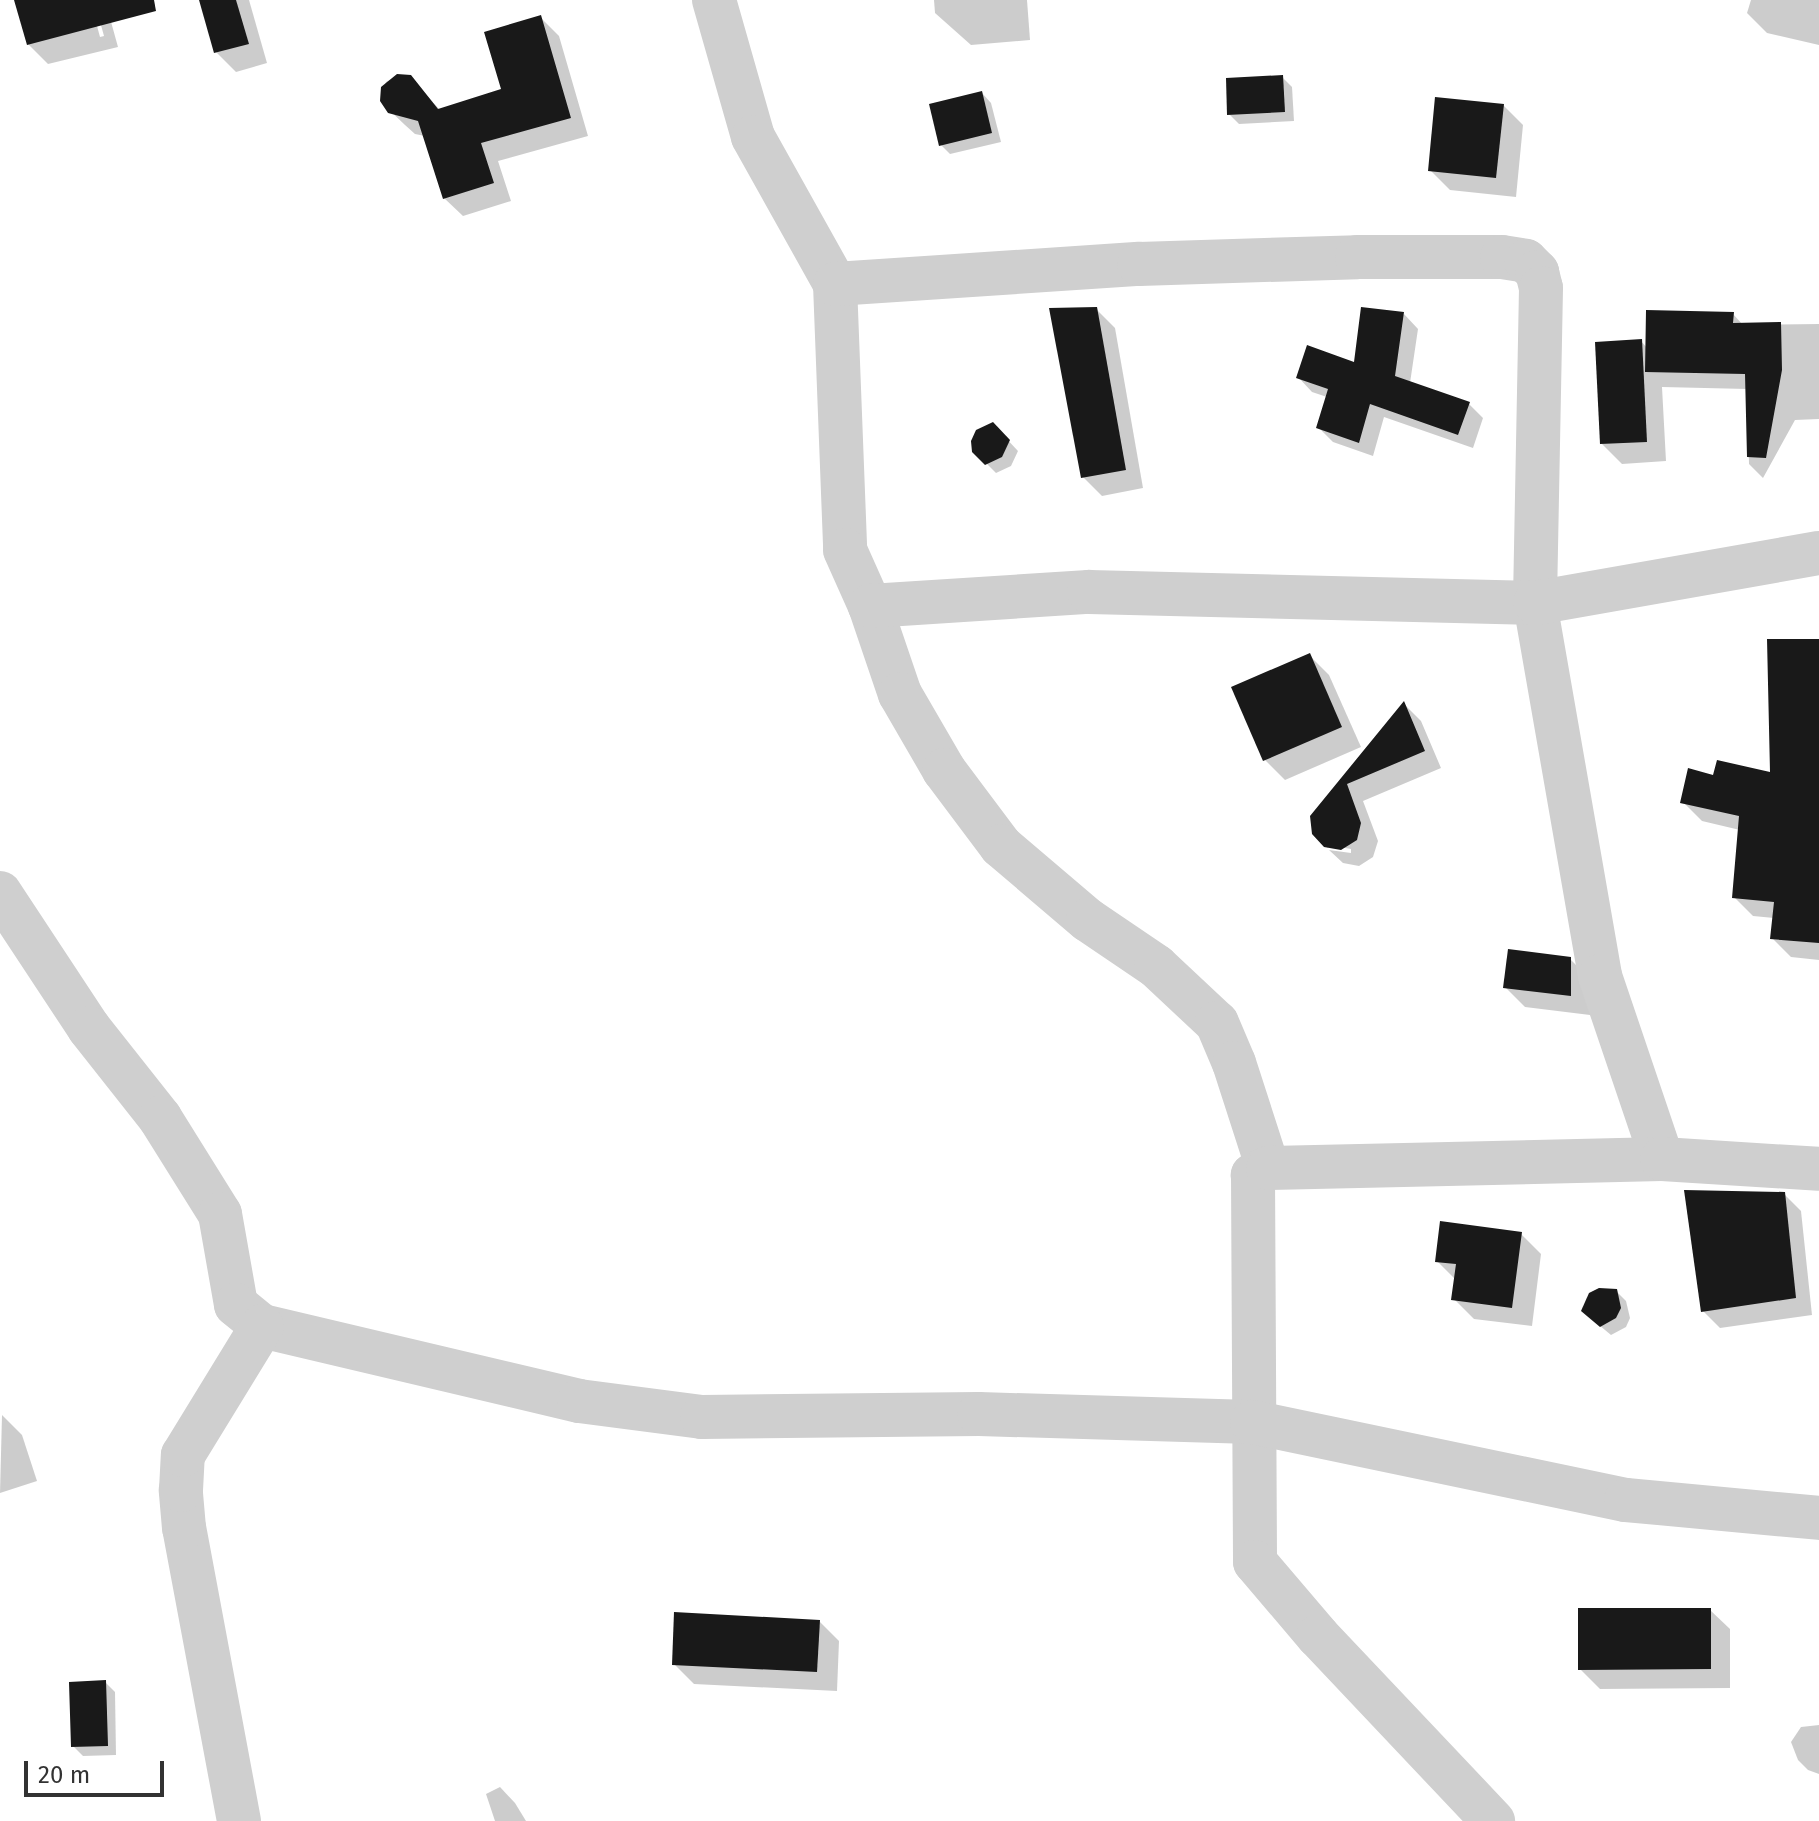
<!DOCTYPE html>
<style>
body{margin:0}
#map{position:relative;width:1819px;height:1821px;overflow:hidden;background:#fff;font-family:"Fira Sans",sans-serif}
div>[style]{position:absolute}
.shadow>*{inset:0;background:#0003}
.building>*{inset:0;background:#191919}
.minor>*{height:44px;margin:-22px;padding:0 22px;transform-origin:22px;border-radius:22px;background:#cfcfcf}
span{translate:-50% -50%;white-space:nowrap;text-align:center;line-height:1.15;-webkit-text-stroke:8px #fff;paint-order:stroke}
.scale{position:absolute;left:24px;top:1761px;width:140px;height:36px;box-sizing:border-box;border:4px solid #323232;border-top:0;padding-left:10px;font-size:24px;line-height:28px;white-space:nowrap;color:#323232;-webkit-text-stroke:6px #fff;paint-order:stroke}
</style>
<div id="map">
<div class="shadow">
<div style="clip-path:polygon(28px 0,90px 0,100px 37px,104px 36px,94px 0,105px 0,118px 47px,48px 64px,28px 44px)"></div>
<div style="clip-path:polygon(200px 0,249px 0,267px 63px,236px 72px,216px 52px)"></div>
<div style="clip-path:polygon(934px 0,1027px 0,1030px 40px,971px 45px,935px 13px)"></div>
<div style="clip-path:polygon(1751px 0,1819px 0,1819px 45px,1767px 33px,1747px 13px)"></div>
<div style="clip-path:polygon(541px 18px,559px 36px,588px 136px,498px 161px,511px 201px,463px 216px,444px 198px,425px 136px,415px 134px,405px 125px,385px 106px,382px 94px,386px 82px,398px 76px,410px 77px,440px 110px,504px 91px)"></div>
<div style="clip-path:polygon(1282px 77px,1292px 87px,1294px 121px,1239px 124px,1229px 114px)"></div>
<div style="clip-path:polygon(982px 93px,991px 103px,1001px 142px,950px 154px,941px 145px)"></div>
<div style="clip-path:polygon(1503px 105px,1523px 125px,1516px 197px,1450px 190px,1430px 170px)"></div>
<div style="clip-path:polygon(1096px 309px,1115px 328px,1143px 488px,1102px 496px,1083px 477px)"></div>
<div style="clip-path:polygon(1404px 314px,1418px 329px,1410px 383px,1469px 404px,1483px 418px,1473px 448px,1384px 417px,1373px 456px,1333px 442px,1318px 427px,1327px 397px,1312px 392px,1298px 377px,1356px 365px)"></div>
<div style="clip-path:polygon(1733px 314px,1743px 325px,1819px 324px,1819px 419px,1795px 420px,1763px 478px,1749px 464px,1747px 389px,1662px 387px,1666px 461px,1622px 464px,1602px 444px,1641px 341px,1647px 348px)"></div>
<div style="clip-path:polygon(1002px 434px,1018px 451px,1011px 466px,996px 473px,974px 451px)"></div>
<div style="clip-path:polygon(1819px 641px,1819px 960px,1791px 957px,1772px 938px,1774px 918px,1753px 916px,1734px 897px,1740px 830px,1702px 821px,1683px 802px,1715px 777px,1772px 775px)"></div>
<div style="clip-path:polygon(1309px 655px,1329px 675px,1361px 747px,1285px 780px,1265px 760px,1234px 688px)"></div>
<div style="clip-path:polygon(1404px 704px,1421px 721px,1441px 768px,1363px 801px,1378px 841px,1373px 857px,1359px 866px,1343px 863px,1329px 850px,1351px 853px,1351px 849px,1328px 845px,1328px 848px,1314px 833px,1312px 816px)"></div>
<div style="clip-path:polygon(1570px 959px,1590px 979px,1590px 1015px,1525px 1007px,1505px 987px)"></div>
<div style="clip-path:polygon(1784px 1194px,1801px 1211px,1812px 1315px,1720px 1328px,1703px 1311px)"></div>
<div style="clip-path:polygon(1521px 1234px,1541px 1254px,1532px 1326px,1474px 1319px,1454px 1299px,1456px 1280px,1437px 1261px)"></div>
<div style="clip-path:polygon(1616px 1291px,1626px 1301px,1630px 1318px,1626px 1327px,1611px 1335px,1593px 1320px)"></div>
<div style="clip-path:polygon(2px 1415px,22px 1435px,37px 1481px,0 1493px)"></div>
<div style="clip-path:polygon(1710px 1610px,1730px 1629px,1730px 1688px,1600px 1689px,1580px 1669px)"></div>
<div style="clip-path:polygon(819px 1621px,839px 1641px,837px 1691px,694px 1684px,674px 1664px)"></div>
<div style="clip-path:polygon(105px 1682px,115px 1692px,116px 1755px,83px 1756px,73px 1746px)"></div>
<div style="clip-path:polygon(1819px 1725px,1819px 1774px,1808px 1770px,1798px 1760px,1791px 1742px,1801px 1727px)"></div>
<div style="clip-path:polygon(500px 1787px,515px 1803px,526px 1821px,495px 1821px,486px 1794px)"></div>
</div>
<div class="building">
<div style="clip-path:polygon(14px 0,154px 0,156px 11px,27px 45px)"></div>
<div style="clip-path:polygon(199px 0,236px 0,249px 44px,214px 53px)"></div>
<div style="clip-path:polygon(541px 15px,571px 118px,481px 143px,494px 183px,443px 199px,418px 121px,388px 113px,380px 101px,381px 87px,397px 74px,411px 75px,438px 109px,501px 89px,484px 32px)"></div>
<div style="clip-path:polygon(1283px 75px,1285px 112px,1227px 115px,1226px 78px)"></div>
<div style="clip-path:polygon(982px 91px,992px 133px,939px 146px,929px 104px)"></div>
<div style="clip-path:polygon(1435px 97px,1504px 104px,1496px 178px,1428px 171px)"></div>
<div style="clip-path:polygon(1097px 307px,1126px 470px,1081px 478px,1049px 308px)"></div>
<div style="clip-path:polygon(1361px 307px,1404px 312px,1395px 376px,1470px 402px,1458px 435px,1370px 404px,1359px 443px,1316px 428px,1328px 389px,1296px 378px,1307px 345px,1354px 362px)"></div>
<div style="clip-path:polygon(1646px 310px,1734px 312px,1733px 323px,1781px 322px,1782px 370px,1766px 458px,1747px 457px,1745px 374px,1645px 372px)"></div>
<div style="clip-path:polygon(1642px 339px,1647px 442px,1600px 444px,1595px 342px)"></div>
<div style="clip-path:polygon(993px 422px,1010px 440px,1002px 457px,985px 465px,972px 452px,971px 441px,976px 430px)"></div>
<div style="clip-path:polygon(1767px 639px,1819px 639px,1819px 943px,1770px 939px,1774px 902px,1732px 898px,1739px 816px,1680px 803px,1688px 768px,1713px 775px,1717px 760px,1770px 772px)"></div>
<div style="clip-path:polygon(1310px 653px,1342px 727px,1263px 761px,1231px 687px)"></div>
<div style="clip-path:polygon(1404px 701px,1425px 751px,1347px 784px,1361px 823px,1357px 840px,1341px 850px,1324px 847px,1312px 834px,1310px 816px)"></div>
<div style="clip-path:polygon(1508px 949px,1571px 957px,1571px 996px,1503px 988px)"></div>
<div style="clip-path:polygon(1684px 1190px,1785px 1192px,1796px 1298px,1701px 1312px)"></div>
<div style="clip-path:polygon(1440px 1221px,1522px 1232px,1512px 1308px,1451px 1300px,1456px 1264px,1435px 1262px)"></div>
<div style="clip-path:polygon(1599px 1288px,1617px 1289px,1621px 1308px,1616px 1318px,1600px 1327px,1581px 1311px,1589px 1293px)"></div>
<div style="clip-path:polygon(1578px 1608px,1711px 1608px,1711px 1669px,1578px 1670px)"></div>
<div style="clip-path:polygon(674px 1612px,820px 1620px,817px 1672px,672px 1665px)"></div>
<div style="clip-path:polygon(106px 1680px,108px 1746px,71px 1747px,69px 1682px)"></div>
</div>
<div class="minor">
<div style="left:714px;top:0;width:142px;rotate:74.1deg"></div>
<div style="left:753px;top:137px;width:168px;rotate:60.8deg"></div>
<div style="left:835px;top:284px;width:266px;rotate:87.8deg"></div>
<div style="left:845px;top:550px;width:61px;rotate:65.9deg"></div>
<div style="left:870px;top:606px;width:93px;rotate:71.2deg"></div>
<div style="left:900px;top:694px;width:88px;rotate:59.9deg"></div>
<div style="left:944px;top:770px;width:95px;rotate:53.1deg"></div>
<div style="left:1001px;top:846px;width:114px;rotate:40.4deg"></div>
<div style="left:1088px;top:920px;width:82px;rotate:34.1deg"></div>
<div style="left:1156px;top:966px;width:83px;rotate:43.1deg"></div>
<div style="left:1217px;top:1023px;width:43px;rotate:67deg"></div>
<div style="left:1234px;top:1063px;width:110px;rotate:72.1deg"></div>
<div style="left:1268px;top:1168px;width:17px;rotate:155deg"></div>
<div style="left:1253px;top:1175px;width:387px;rotate:89.7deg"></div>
<div style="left:1255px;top:1562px;width:97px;rotate:49.6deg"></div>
<div style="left:1318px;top:1636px;width:255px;rotate:46.6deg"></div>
<div style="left:835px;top:284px;width:305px;rotate:-3.8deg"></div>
<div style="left:1139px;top:264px;width:218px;rotate:-1.8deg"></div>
<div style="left:1357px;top:257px;width:145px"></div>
<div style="left:1502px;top:257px;width:24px;rotate:9deg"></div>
<div style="left:1526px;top:261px;width:16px;rotate:45deg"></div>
<div style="left:1537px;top:272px;width:16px;rotate:76deg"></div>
<div style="left:1541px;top:288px;width:315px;rotate:91.1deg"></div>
<div style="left:1535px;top:603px;width:379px;rotate:80.1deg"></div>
<div style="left:1600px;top:976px;width:193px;rotate:71.3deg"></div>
<div style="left:870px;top:606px;width:219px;rotate:-3.7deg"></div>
<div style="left:1089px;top:592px;width:446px;rotate:1.4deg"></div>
<div style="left:1535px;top:603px;width:288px;rotate:-10deg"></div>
<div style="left:0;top:893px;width:162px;rotate:56.6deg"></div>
<div style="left:89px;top:1028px;width:115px;rotate:51.7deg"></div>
<div style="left:160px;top:1118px;width:113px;rotate:58deg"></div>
<div style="left:220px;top:1214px;width:92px;rotate:80deg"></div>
<div style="left:236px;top:1305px;width:33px;rotate:39deg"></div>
<div style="left:262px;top:1326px;width:326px;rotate:13.3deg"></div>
<div style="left:579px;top:1401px;width:124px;rotate:7.4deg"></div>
<div style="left:702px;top:1417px;width:277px;rotate:-0.6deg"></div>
<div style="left:979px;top:1414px;width:273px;rotate:1.7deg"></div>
<div style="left:1252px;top:1422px;width:382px;rotate:11.8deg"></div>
<div style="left:1626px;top:1500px;width:194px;rotate:5.3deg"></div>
<div style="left:1268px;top:1168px;width:394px;rotate:-1.3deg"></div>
<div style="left:1662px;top:1159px;width:157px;rotate:3.6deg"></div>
<div style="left:239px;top:1821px;width:298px;rotate:-100.6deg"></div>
<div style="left:184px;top:1528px;width:38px;rotate:-95deg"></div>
<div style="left:181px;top:1490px;width:35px;rotate:-87deg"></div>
<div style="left:183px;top:1455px;width:151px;rotate:-58.5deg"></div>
</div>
<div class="scale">20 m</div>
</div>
